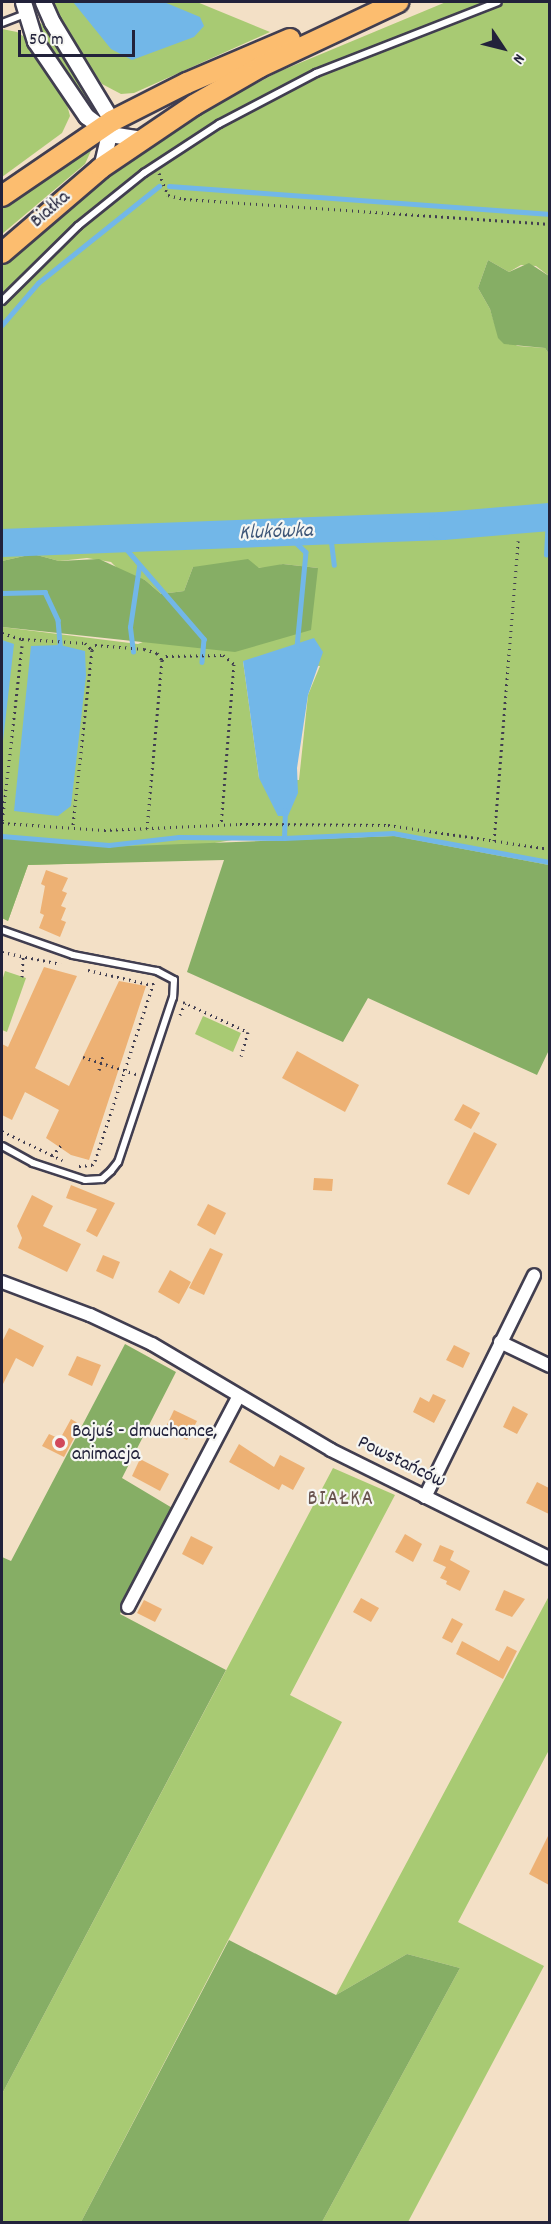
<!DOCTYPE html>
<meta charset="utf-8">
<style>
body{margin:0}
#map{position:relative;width:551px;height:2224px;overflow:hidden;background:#f3e0c6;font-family:Dekko,sans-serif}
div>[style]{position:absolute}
.green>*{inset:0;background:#a8ca73}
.forest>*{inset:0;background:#86ae65}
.water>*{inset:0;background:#72b7e8}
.stream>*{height:4.5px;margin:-2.25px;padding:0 2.25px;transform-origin:2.25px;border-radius:2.25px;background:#72b7e8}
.river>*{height:28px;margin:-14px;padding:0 14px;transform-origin:14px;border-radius:14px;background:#72b7e8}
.building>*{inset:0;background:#edb174}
.path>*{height:3px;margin-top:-1.5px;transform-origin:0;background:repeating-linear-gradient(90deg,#413e50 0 1.5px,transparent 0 6px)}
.roads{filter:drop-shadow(2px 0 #413e50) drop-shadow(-2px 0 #413e50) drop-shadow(0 2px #413e50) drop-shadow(0 -2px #413e50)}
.service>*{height:6px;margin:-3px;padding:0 3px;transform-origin:3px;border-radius:3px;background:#fff}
.minor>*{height:12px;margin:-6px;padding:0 6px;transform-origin:6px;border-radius:6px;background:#fff}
.tertiary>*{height:15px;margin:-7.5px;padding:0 7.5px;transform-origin:7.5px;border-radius:7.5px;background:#fff}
.trunk>*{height:20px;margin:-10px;padding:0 10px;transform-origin:10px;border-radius:10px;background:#fcbd6f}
.dots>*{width:16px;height:16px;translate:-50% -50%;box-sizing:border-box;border:3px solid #f6f6f2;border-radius:50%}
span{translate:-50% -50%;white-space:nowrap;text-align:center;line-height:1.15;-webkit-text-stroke:4.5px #f6f6f2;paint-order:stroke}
.street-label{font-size:20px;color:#22223b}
.poi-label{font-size:20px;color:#22223b}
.left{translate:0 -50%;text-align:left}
.water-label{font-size:21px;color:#3e5678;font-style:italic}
.neighbourhood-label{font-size:21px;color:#69544f;letter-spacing:1.5px}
.frame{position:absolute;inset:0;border:3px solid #22223b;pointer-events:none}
.north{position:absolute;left:473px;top:18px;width:60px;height:60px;-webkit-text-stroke:4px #f6f6f2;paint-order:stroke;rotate:125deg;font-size:16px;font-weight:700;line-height:24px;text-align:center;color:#22223b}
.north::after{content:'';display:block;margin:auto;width:21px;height:27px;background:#22223b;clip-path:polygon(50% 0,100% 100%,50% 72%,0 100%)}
.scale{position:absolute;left:18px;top:30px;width:117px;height:27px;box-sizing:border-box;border:3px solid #22223b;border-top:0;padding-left:8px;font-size:18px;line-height:21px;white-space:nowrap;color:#22223b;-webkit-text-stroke:4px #f6f6f2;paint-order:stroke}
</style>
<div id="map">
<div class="green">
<div style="clip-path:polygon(51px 2px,197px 2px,270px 32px,134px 93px,121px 94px,102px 84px,59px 23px)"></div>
<div style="clip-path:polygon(evenodd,446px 2px,549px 2px,549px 276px,536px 266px,521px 265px,509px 272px,488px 260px,478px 288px,490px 309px,499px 338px,518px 346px,545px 348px,549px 354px,549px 865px,395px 836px,232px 840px,100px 863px,28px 865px,8px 921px,2px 918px,2px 627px,138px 644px,318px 568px,283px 564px,270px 568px,193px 567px,184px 591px,161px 594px,145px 580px,122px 573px,111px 562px,87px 558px,59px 561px,33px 554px,2px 561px,2px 265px,123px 162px,185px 121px,278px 72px,446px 2px,243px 661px,320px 666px,308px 695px,299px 780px,259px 778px,243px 661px)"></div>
<div style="clip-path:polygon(35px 18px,47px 29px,97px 112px,91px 112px,39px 35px)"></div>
<div style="clip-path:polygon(2px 29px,17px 32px,29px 40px,65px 97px,70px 116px,62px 133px,2px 177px)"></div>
<div style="clip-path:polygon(95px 142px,85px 164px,2px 234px,2px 205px)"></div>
<div style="clip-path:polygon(5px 971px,26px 978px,7px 1032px,2px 1030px,2px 981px)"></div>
<div style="clip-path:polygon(203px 1016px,241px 1033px,233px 1052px,195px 1034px)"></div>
<div style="clip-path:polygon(333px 1468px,395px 1495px,290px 1695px,342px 1722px,81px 2222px,2px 2222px,2px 2094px)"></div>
<div style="clip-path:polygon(549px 1596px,549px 1750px,458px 1922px,544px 1966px,408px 2222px,322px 2222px,460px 1968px,407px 1954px,336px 1995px)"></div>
</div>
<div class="forest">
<div style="clip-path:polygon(488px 260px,509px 272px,529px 263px,549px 276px,549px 354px,545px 348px,504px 344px,498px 338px,490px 309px,478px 288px)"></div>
<div style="clip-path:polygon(33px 554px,59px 561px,99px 559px,145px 580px,161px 594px,184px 591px,193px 567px,248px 559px,259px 568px,283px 564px,318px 568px,311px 630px,235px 652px,2px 627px,2px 561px)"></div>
<div style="clip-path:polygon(395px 836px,549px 865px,549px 1050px,537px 1075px,368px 998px,343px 1042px,187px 972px,224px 860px,28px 865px,8px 921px,2px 918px,2px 837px,104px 847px)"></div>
<div style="clip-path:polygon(125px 1344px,176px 1372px,122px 1478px,174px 1509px,120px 1614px,226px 1670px,2px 2094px,2px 1557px,11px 1561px)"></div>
<div style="clip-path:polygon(229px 1940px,336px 1995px,407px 1954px,460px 1968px,322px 2222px,81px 2222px)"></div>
</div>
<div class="water">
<div style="clip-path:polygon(73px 2px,164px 2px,200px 17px,204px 26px,194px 37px,132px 60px,111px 49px)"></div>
<div style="clip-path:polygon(314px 638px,323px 652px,308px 695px,297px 768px,298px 793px,288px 816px,278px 816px,259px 778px,243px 661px)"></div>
<div style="clip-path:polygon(2px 640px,14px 644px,2px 750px)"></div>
<div style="clip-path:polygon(60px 645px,85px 651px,86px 676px,71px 806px,58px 816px,14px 811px,31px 646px)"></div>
</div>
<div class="stream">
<div style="left:169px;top:186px;width:382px;rotate:4.2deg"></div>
<div style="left:2px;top:325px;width:55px;rotate:-49.4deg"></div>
<div style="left:38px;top:283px;width:155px;rotate:-38.7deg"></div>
<div style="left:330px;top:530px;width:35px;rotate:83deg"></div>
<div style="left:284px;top:531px;width:30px;rotate:44deg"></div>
<div style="left:306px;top:552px;width:95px;rotate:95.4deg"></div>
<div style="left:116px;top:537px;width:135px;rotate:49.2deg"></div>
<div style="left:204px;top:639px;width:23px;rotate:95deg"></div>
<div style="left:546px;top:555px;width:37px;rotate:-87deg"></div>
<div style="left:2px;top:593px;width:43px;rotate:-1.3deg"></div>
<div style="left:45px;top:592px;width:31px;rotate:65deg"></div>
<div style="left:58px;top:620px;width:25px;rotate:85deg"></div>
<div style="left:133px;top:652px;width:25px;rotate:-97deg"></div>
<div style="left:130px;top:627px;width:61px;rotate:-81.5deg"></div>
<div style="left:2px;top:836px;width:107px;rotate:4.8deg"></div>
<div style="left:109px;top:845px;width:70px;rotate:-6.5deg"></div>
<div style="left:179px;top:837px;width:105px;rotate:0.5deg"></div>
<div style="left:284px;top:838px;width:109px;rotate:-2.6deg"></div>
<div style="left:393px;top:833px;width:160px;rotate:10.5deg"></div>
<div style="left:284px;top:838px;width:27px;rotate:-88deg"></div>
</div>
<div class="river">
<div style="left:2px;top:543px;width:441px;rotate:-2.2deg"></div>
<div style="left:443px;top:526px;width:107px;rotate:-4.8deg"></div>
</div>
<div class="building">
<div style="clip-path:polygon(46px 870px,68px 878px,62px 891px,67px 893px,61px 906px,66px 908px,61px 920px,66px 922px,60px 937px,39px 928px,44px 915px,40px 913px,45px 886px,41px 884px)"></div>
<div style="clip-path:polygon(44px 967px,77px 976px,35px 1068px,69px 1086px,119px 981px,146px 986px,89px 1160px,71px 1155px,46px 1138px,59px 1110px,25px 1092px,12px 1120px,2px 1115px,2px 1044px,8px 1047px)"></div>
<div style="clip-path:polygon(297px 1051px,359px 1085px,345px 1112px,282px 1078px)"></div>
<div style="clip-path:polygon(463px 1104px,480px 1113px,471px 1129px,454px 1120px)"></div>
<div style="clip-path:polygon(474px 1132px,497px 1144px,469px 1195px,447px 1184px)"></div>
<div style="clip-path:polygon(314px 1178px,333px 1179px,332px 1191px,313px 1190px)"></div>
<div style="clip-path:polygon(71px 1185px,115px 1203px,97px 1237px,86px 1231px,97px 1209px,66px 1198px)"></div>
<div style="clip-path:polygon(32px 1195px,53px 1206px,43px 1226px,81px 1244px,67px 1272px,18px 1248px,22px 1238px,17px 1226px)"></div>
<div style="clip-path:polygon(208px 1204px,226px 1213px,215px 1235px,197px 1225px)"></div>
<div style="clip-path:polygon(210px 1248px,223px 1254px,204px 1295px,189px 1288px)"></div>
<div style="clip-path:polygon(103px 1255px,120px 1262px,113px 1279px,96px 1271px)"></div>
<div style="clip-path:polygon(170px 1270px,191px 1282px,179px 1304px,158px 1292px)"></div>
<div style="clip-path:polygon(9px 1328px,44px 1346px,33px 1367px,16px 1358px,2px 1386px,2px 1342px)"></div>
<div style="clip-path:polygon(454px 1345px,470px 1353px,463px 1368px,446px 1360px)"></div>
<div style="clip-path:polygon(77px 1356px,101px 1365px,92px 1386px,68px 1375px)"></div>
<div style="clip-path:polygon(433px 1394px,446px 1400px,434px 1423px,413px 1412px,420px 1397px,429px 1402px)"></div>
<div style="clip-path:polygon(513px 1406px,528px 1414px,517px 1434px,503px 1427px)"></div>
<div style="clip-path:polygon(174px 1410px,197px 1421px,187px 1440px,165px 1429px)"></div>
<div style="clip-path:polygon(71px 1419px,81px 1425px,64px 1457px,42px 1446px,49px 1434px,60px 1439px)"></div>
<div style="clip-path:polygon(239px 1444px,274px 1467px,280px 1455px,305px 1468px,293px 1490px,282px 1484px,279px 1490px,229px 1462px)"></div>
<div style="clip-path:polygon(140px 1459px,169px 1474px,160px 1491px,132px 1476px)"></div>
<div style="clip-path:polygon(537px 1482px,549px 1488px,549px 1514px,526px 1503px)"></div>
<div style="clip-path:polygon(405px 1534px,422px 1544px,413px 1562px,395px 1552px)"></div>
<div style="clip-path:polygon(191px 1536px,213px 1547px,203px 1565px,182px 1554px)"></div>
<div style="clip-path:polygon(440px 1545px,454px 1551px,450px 1560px,470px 1571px,460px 1591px,446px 1584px,447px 1581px,440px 1578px,446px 1567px,433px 1561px)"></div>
<div style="clip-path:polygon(504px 1590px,525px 1599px,512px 1617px,495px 1610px)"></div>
<div style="clip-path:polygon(361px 1598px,379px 1608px,371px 1622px,353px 1612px)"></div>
<div style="clip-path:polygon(144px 1600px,162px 1609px,155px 1622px,137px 1613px)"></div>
<div style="clip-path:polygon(452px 1618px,463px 1624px,452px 1643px,442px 1638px)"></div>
<div style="clip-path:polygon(462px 1641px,499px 1661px,507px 1646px,517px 1651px,503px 1679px,456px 1654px)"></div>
<div style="clip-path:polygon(549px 1834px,549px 1885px,529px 1874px)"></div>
</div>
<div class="path">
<div style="left:159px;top:173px;width:24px;rotate:68deg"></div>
<div style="left:168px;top:195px;width:16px;rotate:14deg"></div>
<div style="left:184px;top:199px;width:367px;rotate:3.9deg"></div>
<div style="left:2px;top:633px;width:21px;rotate:17deg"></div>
<div style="left:22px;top:639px;width:7px;rotate:90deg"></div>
<div style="left:22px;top:646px;width:179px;rotate:96.4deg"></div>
<div style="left:22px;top:639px;width:63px;rotate:3.6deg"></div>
<div style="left:85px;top:643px;width:10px;rotate:45deg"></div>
<div style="left:92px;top:650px;width:177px;rotate:96.2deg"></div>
<div style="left:92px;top:650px;width:6px;rotate:-59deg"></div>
<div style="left:95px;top:645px;width:49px;rotate:4.7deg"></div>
<div style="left:144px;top:649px;width:14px;rotate:17deg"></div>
<div style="left:157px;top:653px;width:9px;rotate:54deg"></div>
<div style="left:162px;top:660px;width:169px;rotate:95.1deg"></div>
<div style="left:162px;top:660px;width:6px;rotate:-45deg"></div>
<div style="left:166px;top:656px;width:57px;rotate:-1deg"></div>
<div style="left:223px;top:655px;width:14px;rotate:39deg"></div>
<div style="left:234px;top:664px;width:162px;rotate:94.6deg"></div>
<div style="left:2px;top:823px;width:102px;rotate:3.9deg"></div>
<div style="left:104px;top:830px;width:136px;rotate:-2.5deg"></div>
<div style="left:240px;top:824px;width:148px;rotate:0.4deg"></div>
<div style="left:388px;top:825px;width:164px;rotate:8.4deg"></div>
<div style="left:494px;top:841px;width:301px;rotate:-85.4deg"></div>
<div style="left:2px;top:952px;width:60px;rotate:11.5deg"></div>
<div style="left:88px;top:970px;width:66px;rotate:13.2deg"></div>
<div style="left:22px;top:977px;width:20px;rotate:-87deg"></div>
<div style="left:183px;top:1002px;width:72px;rotate:24.8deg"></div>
<div style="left:248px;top:1032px;width:25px;rotate:106deg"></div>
<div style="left:180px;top:1015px;width:13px;rotate:-67deg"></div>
<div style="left:83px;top:1057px;width:56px;rotate:17.8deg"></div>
<div style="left:99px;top:1070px;width:15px;rotate:-74deg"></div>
<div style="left:2px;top:1131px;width:67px;rotate:25.8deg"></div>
<div style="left:52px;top:1156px;width:16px;rotate:-50deg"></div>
<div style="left:79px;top:1166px;width:13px;rotate:-4deg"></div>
<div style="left:92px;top:1165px;width:5px;rotate:-53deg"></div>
<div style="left:95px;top:1161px;width:188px;rotate:-71.8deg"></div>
</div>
<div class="roads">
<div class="service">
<div style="left:2px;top:23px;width:25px;rotate:-21deg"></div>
<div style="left:2px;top:301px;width:107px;rotate:-44.6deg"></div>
<div style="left:78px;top:226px;width:85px;rotate:-38.8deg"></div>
<div style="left:144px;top:173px;width:90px;rotate:-33.2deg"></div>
<div style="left:219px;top:124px;width:110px;rotate:-27.7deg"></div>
<div style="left:316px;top:73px;width:195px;rotate:-21.3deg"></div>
<div style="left:2px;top:930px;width:75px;rotate:19.4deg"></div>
<div style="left:73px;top:955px;width:86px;rotate:10.8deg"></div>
<div style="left:157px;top:971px;width:19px;rotate:28deg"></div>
<div style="left:174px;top:980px;width:17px;rotate:93deg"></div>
<div style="left:173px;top:997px;width:174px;rotate:108.4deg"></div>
<div style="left:118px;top:1162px;width:11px;rotate:128deg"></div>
<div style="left:111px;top:1171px;width:12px;rotate:138deg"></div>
<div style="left:102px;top:1179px;width:17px;rotate:177deg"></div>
<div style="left:85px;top:1180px;width:55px;rotate:-161.9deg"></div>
<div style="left:33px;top:1163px;width:35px;rotate:-151deg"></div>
</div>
<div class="minor">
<div style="left:2px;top:1282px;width:94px;rotate:20.6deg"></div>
<div style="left:90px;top:1315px;width:68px;rotate:25.1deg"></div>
<div style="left:152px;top:1344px;width:208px;rotate:30.6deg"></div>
<div style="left:331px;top:1450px;width:244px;rotate:26.3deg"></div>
<div style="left:500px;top:1342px;width:55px;rotate:25.6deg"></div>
<div style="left:425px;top:1497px;width:247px;rotate:-63.8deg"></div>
<div style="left:128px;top:1607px;width:238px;rotate:-62.3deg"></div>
</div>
<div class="tertiary">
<div style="left:23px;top:2px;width:41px;rotate:72.9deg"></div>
<div style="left:35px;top:41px;width:91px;rotate:55.8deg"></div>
<div style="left:86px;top:116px;width:30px;rotate:37deg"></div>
<div style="left:110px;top:134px;width:32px;rotate:9deg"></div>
<div style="left:43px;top:2px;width:22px;rotate:66deg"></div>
<div style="left:52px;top:22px;width:116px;rotate:58.8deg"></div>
<div style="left:112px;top:121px;width:48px;rotate:103.2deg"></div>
</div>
<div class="trunk">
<div style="left:2px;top:196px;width:133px;rotate:-34.3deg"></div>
<div style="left:112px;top:121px;width:84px;rotate:-26.9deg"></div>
<div style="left:187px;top:83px;width:112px;rotate:-23.1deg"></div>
<div style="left:2px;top:253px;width:130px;rotate:-40.6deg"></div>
<div style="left:101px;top:168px;width:112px;rotate:-34.1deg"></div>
<div style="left:194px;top:105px;width:76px;rotate:-29.9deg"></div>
<div style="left:260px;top:67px;width:153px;rotate:-25.2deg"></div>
</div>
</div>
<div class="dots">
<div style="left:60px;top:1443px;background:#d1495b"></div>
</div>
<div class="street-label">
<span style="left:51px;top:210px;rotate:-41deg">Białka</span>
<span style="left:401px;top:1463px;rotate:26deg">Powstańców</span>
</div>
<div class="poi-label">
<span class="left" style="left:72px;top:1444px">Bajuś - dmuchance,<br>animacja</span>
</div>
<div class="water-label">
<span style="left:276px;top:533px;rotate:-2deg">Klukówka</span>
</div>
<div class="neighbourhood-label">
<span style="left:341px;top:1500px">BIAŁKA</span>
</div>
<div class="frame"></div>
<div class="north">N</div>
<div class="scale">50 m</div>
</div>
